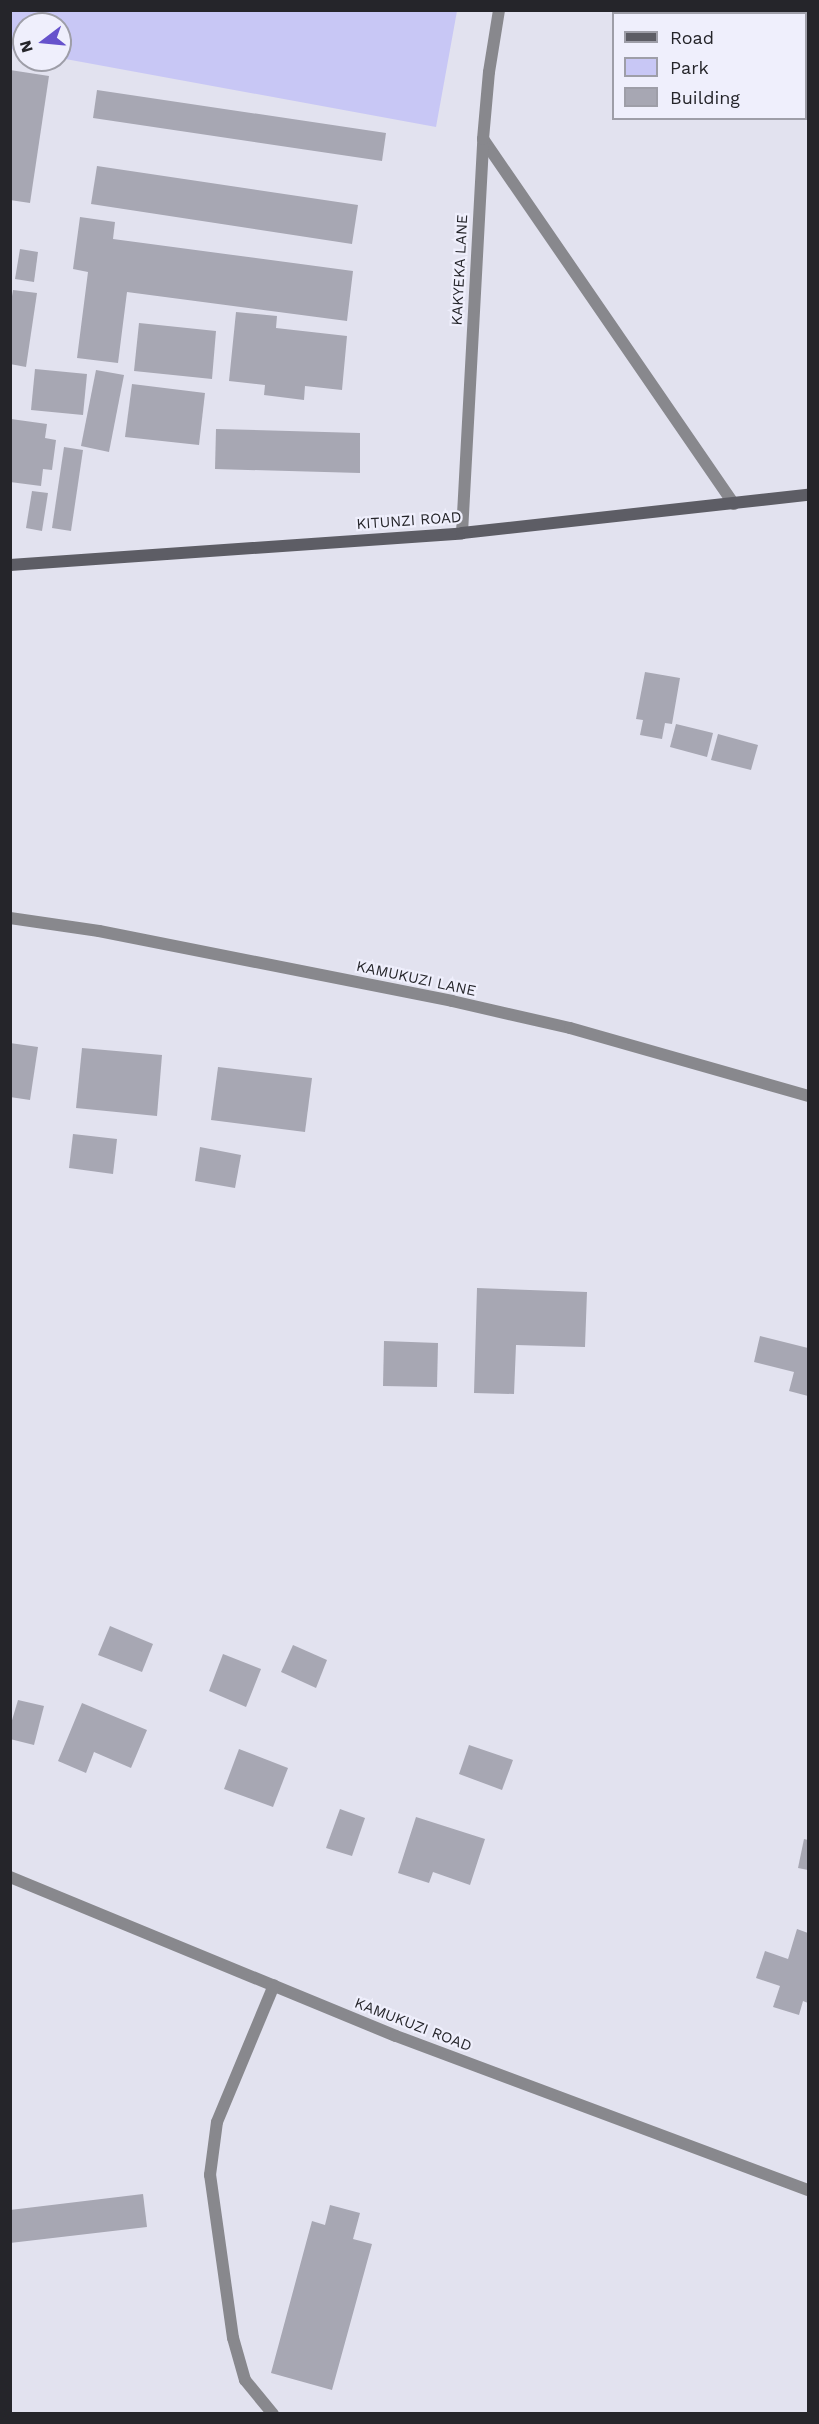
<!DOCTYPE html>
<style>
body{margin:0}
#map{position:relative;width:819px;height:2424px;overflow:hidden;background:#e2e2ef;font-family:"Work Sans",sans-serif}
div>[style]{position:absolute}
.green>*{inset:0;background:#c8c7f5}
.building>*{inset:0;background:#a7a7b3}
.street>*{height:12px;margin:-6px;padding:0 6px;transform-origin:6px;border-radius:6px;background:#88888d}
.secondary>*{height:12px;margin:-6px;padding:0 6px;transform-origin:6px;border-radius:6px;background:#5d5d65}
span{translate:-50% -50%;white-space:nowrap;text-align:center;line-height:1.15;-webkit-text-stroke:4.5px #efeffc;paint-order:stroke}
.street-label{font-size:15px;color:#25252a}
.frame{position:absolute;inset:0;border:12px solid #25252a;pointer-events:none}
.legend{position:absolute;left:612px;top:12px;width:195px;height:108px;box-sizing:border-box;background:#efeffc;border:2px solid #9e9ea8;margin:0;padding:8px 10px;list-style:none;font-size:18px;color:#25252a}
.legend li{display:flex;align-items:center;gap:12px;height:30px}
.legend b{width:30px;border:2px solid #9e9ea8}
.north{position:absolute;left:12px;top:12px;width:60px;height:60px;box-sizing:border-box;background:#efeffc;border:2px solid #9e9ea8;border-radius:50%;rotate:254deg;font-size:16px;font-weight:700;line-height:24px;text-align:center;color:#25252a}
.north::after{content:'';display:block;margin:auto;width:21px;height:27px;background:#6652cc;clip-path:polygon(50% 0,100% 100%,50% 72%,0 100%)}
</style>
<div id="map">
<div class="green">
<div style="clip-path:polygon(10px 11px,11px 10px,457px 11px,436px 127px,60px 58px,60px 24px,24px 24px,24px 51px,11px 49px)"></div>
</div>
<div class="building">
<div style="clip-path:polygon(10px 70px,49px 76px,30px 203px,10px 200px)"></div>
<div style="clip-path:polygon(97px 90px,386px 133px,382px 161px,93px 118px)"></div>
<div style="clip-path:polygon(97px 166px,358px 205px,352px 244px,91px 204px)"></div>
<div style="clip-path:polygon(80px 217px,115px 222px,113px 239px,353px 271px,347px 321px,127px 292px,118px 363px,77px 358px,88px 272px,73px 269px)"></div>
<div style="clip-path:polygon(20px 249px,38px 252px,34px 282px,15px 279px)"></div>
<div style="clip-path:polygon(13px 290px,37px 293px,26px 367px,10px 364px,10px 309px)"></div>
<div style="clip-path:polygon(236px 312px,277px 316px,276px 328px,347px 336px,342px 390px,305px 386px,304px 400px,264px 395px,265px 385px,229px 381px)"></div>
<div style="clip-path:polygon(139px 323px,216px 331px,212px 379px,134px 371px)"></div>
<div style="clip-path:polygon(35px 369px,87px 374px,83px 415px,31px 410px)"></div>
<div style="clip-path:polygon(96px 370px,124px 375px,109px 452px,81px 446px)"></div>
<div style="clip-path:polygon(132px 384px,205px 393px,199px 445px,125px 437px)"></div>
<div style="clip-path:polygon(11px 419px,47px 424px,45px 438px,56px 440px,52px 470px,43px 469px,41px 486px,10px 482px)"></div>
<div style="clip-path:polygon(216px 429px,360px 433px,360px 473px,215px 469px)"></div>
<div style="clip-path:polygon(64px 447px,83px 450px,71px 531px,52px 528px)"></div>
<div style="clip-path:polygon(32px 491px,48px 493px,42px 531px,26px 528px)"></div>
<div style="clip-path:polygon(645px 672px,680px 678px,672px 724px,665px 723px,662px 739px,640px 735px,643px 720px,636px 719px)"></div>
<div style="clip-path:polygon(676px 724px,713px 733px,707px 757px,670px 747px)"></div>
<div style="clip-path:polygon(718px 734px,758px 745px,751px 770px,711px 760px)"></div>
<div style="clip-path:polygon(10px 1043px,38px 1047px,30px 1100px,10px 1097px)"></div>
<div style="clip-path:polygon(82px 1048px,162px 1055px,157px 1116px,76px 1108px)"></div>
<div style="clip-path:polygon(218px 1067px,312px 1078px,305px 1132px,211px 1120px)"></div>
<div style="clip-path:polygon(73px 1134px,117px 1139px,113px 1174px,69px 1168px)"></div>
<div style="clip-path:polygon(200px 1147px,241px 1155px,235px 1188px,195px 1181px)"></div>
<div style="clip-path:polygon(477px 1288px,587px 1292px,585px 1347px,516px 1345px,514px 1394px,474px 1393px)"></div>
<div style="clip-path:polygon(760px 1336px,808px 1348px,808px 1396px,789px 1391px,794px 1372px,754px 1362px)"></div>
<div style="clip-path:polygon(384px 1341px,438px 1343px,437px 1387px,383px 1386px)"></div>
<div style="clip-path:polygon(110px 1626px,153px 1644px,142px 1672px,98px 1655px)"></div>
<div style="clip-path:polygon(293px 1645px,327px 1660px,316px 1688px,281px 1672px)"></div>
<div style="clip-path:polygon(223px 1654px,261px 1669px,246px 1707px,209px 1691px)"></div>
<div style="clip-path:polygon(18px 1700px,44px 1706px,34px 1745px,10px 1739px,10px 1727px)"></div>
<div style="clip-path:polygon(82px 1703px,147px 1730px,131px 1768px,94px 1752px,86px 1773px,58px 1761px)"></div>
<div style="clip-path:polygon(469px 1745px,513px 1760px,502px 1790px,459px 1774px)"></div>
<div style="clip-path:polygon(239px 1749px,288px 1768px,273px 1807px,224px 1789px)"></div>
<div style="clip-path:polygon(340px 1809px,365px 1818px,352px 1856px,326px 1848px)"></div>
<div style="clip-path:polygon(416px 1817px,485px 1839px,470px 1885px,433px 1872px,429px 1883px,398px 1873px)"></div>
<div style="clip-path:polygon(804px 1839px,808px 1840px,808px 1870px,798px 1868px)"></div>
<div style="clip-path:polygon(797px 1929px,808px 1933px,808px 2003px,803px 2001px,799px 2015px,773px 2007px,780px 1986px,756px 1978px,765px 1951px,788px 1959px)"></div>
<div style="clip-path:polygon(143px 2194px,147px 2227px,10px 2243px,10px 2210px)"></div>
<div style="clip-path:polygon(330px 2205px,360px 2213px,353px 2239px,372px 2244px,332px 2390px,271px 2373px,312px 2221px,325px 2225px)"></div>
</div>
<div class="street">
<div style="left:483px;top:139px;width:443px;rotate:55.5deg"></div>
<div style="left:462px;top:533px;width:395px;rotate:-86.9deg"></div>
<div style="left:483px;top:139px;width:67px;rotate:-84.9deg"></div>
<div style="left:489px;top:72px;width:63px;rotate:-80.8deg"></div>
<div style="left:10px;top:918px;width:90px;rotate:8.3deg"></div>
<div style="left:99px;top:931px;width:360px;rotate:11.2deg"></div>
<div style="left:452px;top:1001px;width:121px;rotate:12.9deg"></div>
<div style="left:570px;top:1028px;width:248px;rotate:15.9deg"></div>
<div style="left:10px;top:1877px;width:417px;rotate:22.4deg"></div>
<div style="left:396px;top:2036px;width:440px;rotate:20.5deg"></div>
<div style="left:273px;top:2414px;width:44px;rotate:-129.5deg"></div>
<div style="left:245px;top:2380px;width:44px;rotate:-105.9deg"></div>
<div style="left:233px;top:2338px;width:165px;rotate:-98deg"></div>
<div style="left:210px;top:2175px;width:53px;rotate:-82.5deg"></div>
<div style="left:217px;top:2122px;width:148px;rotate:-67.4deg"></div>
</div>
<div class="secondary">
<div style="left:10px;top:565px;width:453px;rotate:-4deg"></div>
<div style="left:462px;top:533px;width:348px;rotate:-6.3deg"></div>
</div>
<div class="street-label">
<span style="left:460px;top:270px;rotate:-87deg">KAKYEKA LANE</span>
<span style="left:409px;top:521px;rotate:-4deg">KITUNZI ROAD</span>
<span style="left:416px;top:979px;rotate:12deg">KAMUKUZI LANE</span>
<span style="left:413px;top:2025px;rotate:21deg">KAMUKUZI ROAD</span>
</div>
<div class="frame"></div>
<ul class="legend">
<li><b style="height:8px;background:#5d5d65"></b>Road</li>
<li><b style="height:16px;background:#c8c7f5"></b>Park</li>
<li><b style="height:16px;background:#a7a7b3"></b>Building</li>
</ul>
<div class="north">N</div>
</div>
